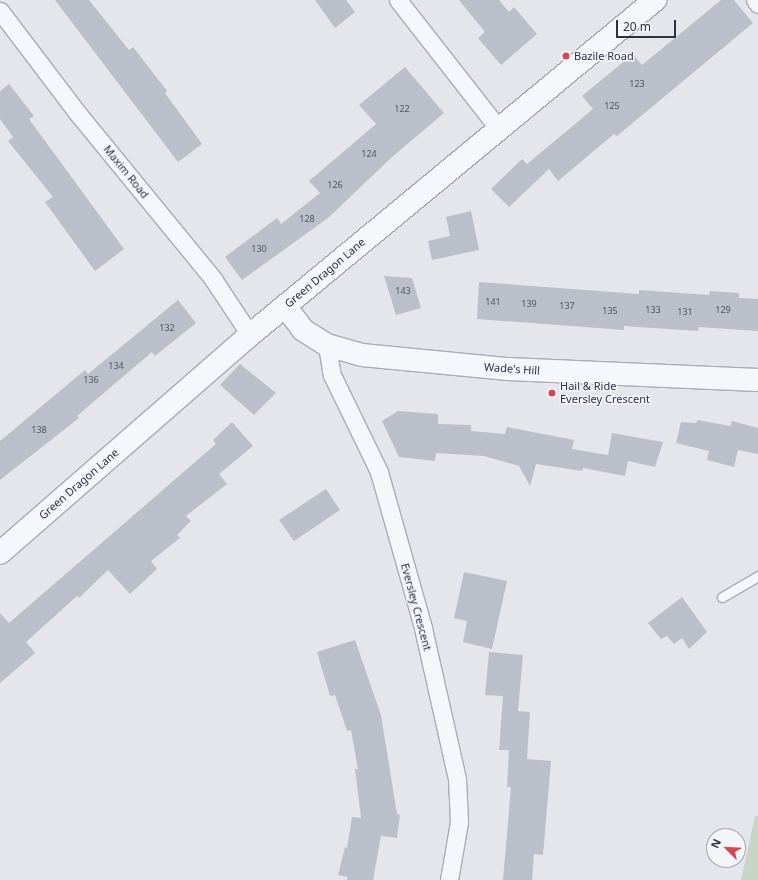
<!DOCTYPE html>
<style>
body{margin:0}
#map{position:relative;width:758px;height:880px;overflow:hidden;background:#e4e6eb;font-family:"Noto Sans",sans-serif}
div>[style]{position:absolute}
.green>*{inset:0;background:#c8d5c5}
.building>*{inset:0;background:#bbbfc9}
.roads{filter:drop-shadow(1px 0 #a9acb6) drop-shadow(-1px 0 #a9acb6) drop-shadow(0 1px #a9acb6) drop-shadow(0 -1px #a9acb6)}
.service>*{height:9px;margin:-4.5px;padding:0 4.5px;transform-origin:4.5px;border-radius:4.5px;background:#f6f7fa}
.minor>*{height:17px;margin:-8.5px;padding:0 8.5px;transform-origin:8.5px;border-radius:8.5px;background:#f6f7fa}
.tertiary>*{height:22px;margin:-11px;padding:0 11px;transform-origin:11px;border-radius:11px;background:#f6f7fa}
.dots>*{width:11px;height:11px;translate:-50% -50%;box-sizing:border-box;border:2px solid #f3f5f9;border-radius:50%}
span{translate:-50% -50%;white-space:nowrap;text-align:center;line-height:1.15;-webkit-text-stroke:3px #f3f5f9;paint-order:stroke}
.number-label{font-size:9px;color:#4f5565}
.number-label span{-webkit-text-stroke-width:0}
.poi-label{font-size:11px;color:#2b3244}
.left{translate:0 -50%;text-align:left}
.street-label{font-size:11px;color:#2b3244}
.north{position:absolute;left:706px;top:828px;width:40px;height:40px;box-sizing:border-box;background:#f3f5f9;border:1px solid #a3a7b1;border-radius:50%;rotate:294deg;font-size:11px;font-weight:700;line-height:16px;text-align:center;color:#2b3244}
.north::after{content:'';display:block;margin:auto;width:14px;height:18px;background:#ce4b56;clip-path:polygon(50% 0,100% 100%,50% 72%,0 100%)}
.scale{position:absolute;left:616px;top:20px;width:60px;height:18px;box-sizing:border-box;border:2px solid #2b3244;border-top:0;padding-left:5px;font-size:12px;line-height:14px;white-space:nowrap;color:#2b3244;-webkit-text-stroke:3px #f3f5f9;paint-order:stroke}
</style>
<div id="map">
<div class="green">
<div style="clip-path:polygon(755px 816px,758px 816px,758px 880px,741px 880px)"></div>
</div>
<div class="building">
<div style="clip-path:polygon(55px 0,89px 0,129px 50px,133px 47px,167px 91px,165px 93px,202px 144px,178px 162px)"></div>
<div style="clip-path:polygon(315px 0,346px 0,355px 12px,335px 28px)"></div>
<div style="clip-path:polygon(459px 0,499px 0,509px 12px,514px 7px,537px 34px,501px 65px,478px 38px,485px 32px)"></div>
<div style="clip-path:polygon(721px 0,734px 0,753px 23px,617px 136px,614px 134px,558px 181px,549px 169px,509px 207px,491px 189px,522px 159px,527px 164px,593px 109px,582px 96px,633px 54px,642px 65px)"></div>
<div style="clip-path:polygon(405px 67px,444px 113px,392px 157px,328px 218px,242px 280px,225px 257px,277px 218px,281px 224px,320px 193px,309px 181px,376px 124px,359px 105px)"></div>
<div style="clip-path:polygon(9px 84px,34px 116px,29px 119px,124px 249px,95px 271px,45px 202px,53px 197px,8px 141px,13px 137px,0 119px,0 91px)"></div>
<div style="clip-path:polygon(471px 211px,479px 250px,432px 260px,428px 241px,450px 236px,446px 217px)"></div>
<div style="clip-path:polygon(384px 276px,412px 278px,421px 308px,396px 315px)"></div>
<div style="clip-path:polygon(479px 282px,639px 294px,639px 290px,709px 295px,710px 291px,739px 293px,739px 298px,758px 299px,758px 331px,699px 327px,698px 331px,624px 326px,624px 330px,477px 319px)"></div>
<div style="clip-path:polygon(178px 300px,196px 323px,155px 356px,152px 352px,77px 416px,79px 418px,0 480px,0 441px,85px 370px,88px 374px)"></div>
<div style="clip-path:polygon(240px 364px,276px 393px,254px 415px,220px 385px)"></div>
<div style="clip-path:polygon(398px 411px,438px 414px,438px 424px,471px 425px,471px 431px,505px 434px,507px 427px,574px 440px,572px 449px,608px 455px,612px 433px,663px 442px,655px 467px,628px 461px,625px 476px,583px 468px,582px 471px,536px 464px,530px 486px,519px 466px,484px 456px,436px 453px,435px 461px,399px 457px,382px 421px)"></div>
<div style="clip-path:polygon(698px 420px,730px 426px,732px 421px,758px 428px,758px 454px,738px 450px,734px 467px,707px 460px,709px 451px,676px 443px,681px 422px,696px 423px)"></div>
<div style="clip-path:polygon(232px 422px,253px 446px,219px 474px,227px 484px,186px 516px,191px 521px,177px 535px,180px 538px,151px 561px,157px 569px,130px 594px,108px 570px,79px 598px,77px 596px,26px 642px,35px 653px,0 683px,0 613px,9px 623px,216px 444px,213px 440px)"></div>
<div style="clip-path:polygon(326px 489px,340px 510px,294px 541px,279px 520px)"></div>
<div style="clip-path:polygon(464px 572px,507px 581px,492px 649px,463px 642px,467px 621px,454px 618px)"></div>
<div style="clip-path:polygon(682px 597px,707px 632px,689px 649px,682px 638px,674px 644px,667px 636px,661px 639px,648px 623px)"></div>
<div style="clip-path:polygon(355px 640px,381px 715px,397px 814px,400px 815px,397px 838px,381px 836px,373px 880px,347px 880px,348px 877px,338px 875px,345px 847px,347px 848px,352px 817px,361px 818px,355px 769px,358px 769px,351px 730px,347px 731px,335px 695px,330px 696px,317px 652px)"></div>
<div style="clip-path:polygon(489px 652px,523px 655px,518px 711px,530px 712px,527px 759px,551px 761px,543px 855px,534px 854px,532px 880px,503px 880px,511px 787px,507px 787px,509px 750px,499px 750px,503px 696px,485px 695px)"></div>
</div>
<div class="roads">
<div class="service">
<div style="left:722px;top:597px;width:42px;rotate:-30.3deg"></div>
</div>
<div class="minor">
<div style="left:398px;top:0;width:162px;rotate:52deg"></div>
<div style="left:755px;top:0;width:5px;rotate:53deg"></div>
<div style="left:0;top:11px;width:131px;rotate:52.8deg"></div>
<div style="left:79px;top:115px;width:212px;rotate:50.7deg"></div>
<div style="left:213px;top:279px;width:67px;rotate:56.5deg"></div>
<div style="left:327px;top:345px;width:30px;rotate:81deg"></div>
<div style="left:332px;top:375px;width:108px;rotate:64.1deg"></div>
<div style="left:379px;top:472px;width:162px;rotate:74.2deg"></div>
<div style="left:423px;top:628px;width:155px;rotate:77.3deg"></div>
<div style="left:457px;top:779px;width:43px;rotate:87.3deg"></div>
<div style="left:459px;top:822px;width:59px;rotate:99.8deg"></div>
</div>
<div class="tertiary">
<div style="left:285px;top:306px;width:30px;rotate:53deg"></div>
<div style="left:303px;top:330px;width:28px;rotate:32deg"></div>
<div style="left:327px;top:345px;width:36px;rotate:16deg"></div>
<div style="left:362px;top:355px;width:147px;rotate:5.5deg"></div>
<div style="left:508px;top:369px;width:250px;rotate:2.5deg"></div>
<div style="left:0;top:553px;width:332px;rotate:-41.1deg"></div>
<div style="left:250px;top:335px;width:526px;rotate:-39.6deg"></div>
</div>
</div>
<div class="dots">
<div style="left:566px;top:56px;background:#ce4b56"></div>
<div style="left:552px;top:393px;background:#ce4b56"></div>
</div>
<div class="number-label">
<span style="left:637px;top:84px">123</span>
<span style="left:612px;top:106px">125</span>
<span style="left:402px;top:109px">122</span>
<span style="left:369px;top:154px">124</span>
<span style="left:335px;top:185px">126</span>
<span style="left:307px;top:219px">128</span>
<span style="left:259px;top:249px">130</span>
<span style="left:403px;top:291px">143</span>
<span style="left:493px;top:302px">141</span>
<span style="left:529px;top:304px">139</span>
<span style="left:567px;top:306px">137</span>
<span style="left:653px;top:310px">133</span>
<span style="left:723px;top:310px">129</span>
<span style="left:610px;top:311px">135</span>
<span style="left:685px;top:312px">131</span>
<span style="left:167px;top:328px">132</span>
<span style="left:116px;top:366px">134</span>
<span style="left:91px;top:380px">136</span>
<span style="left:39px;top:430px">138</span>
</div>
<div class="poi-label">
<span class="left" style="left:574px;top:56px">Bazile Road</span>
<span class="left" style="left:560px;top:393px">Hail &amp; Ride<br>Eversley Crescent</span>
</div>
<div class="street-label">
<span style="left:126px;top:172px;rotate:51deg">Maxim Road</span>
<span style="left:325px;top:273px;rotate:-40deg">Green Dragon Lane</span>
<span style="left:512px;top:369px;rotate:4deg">Wade's Hill</span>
<span style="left:79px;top:484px;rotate:-41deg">Green Dragon Lane</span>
<span style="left:416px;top:607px;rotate:75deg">Eversley Crescent</span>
</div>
<div class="north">N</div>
<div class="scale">20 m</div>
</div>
